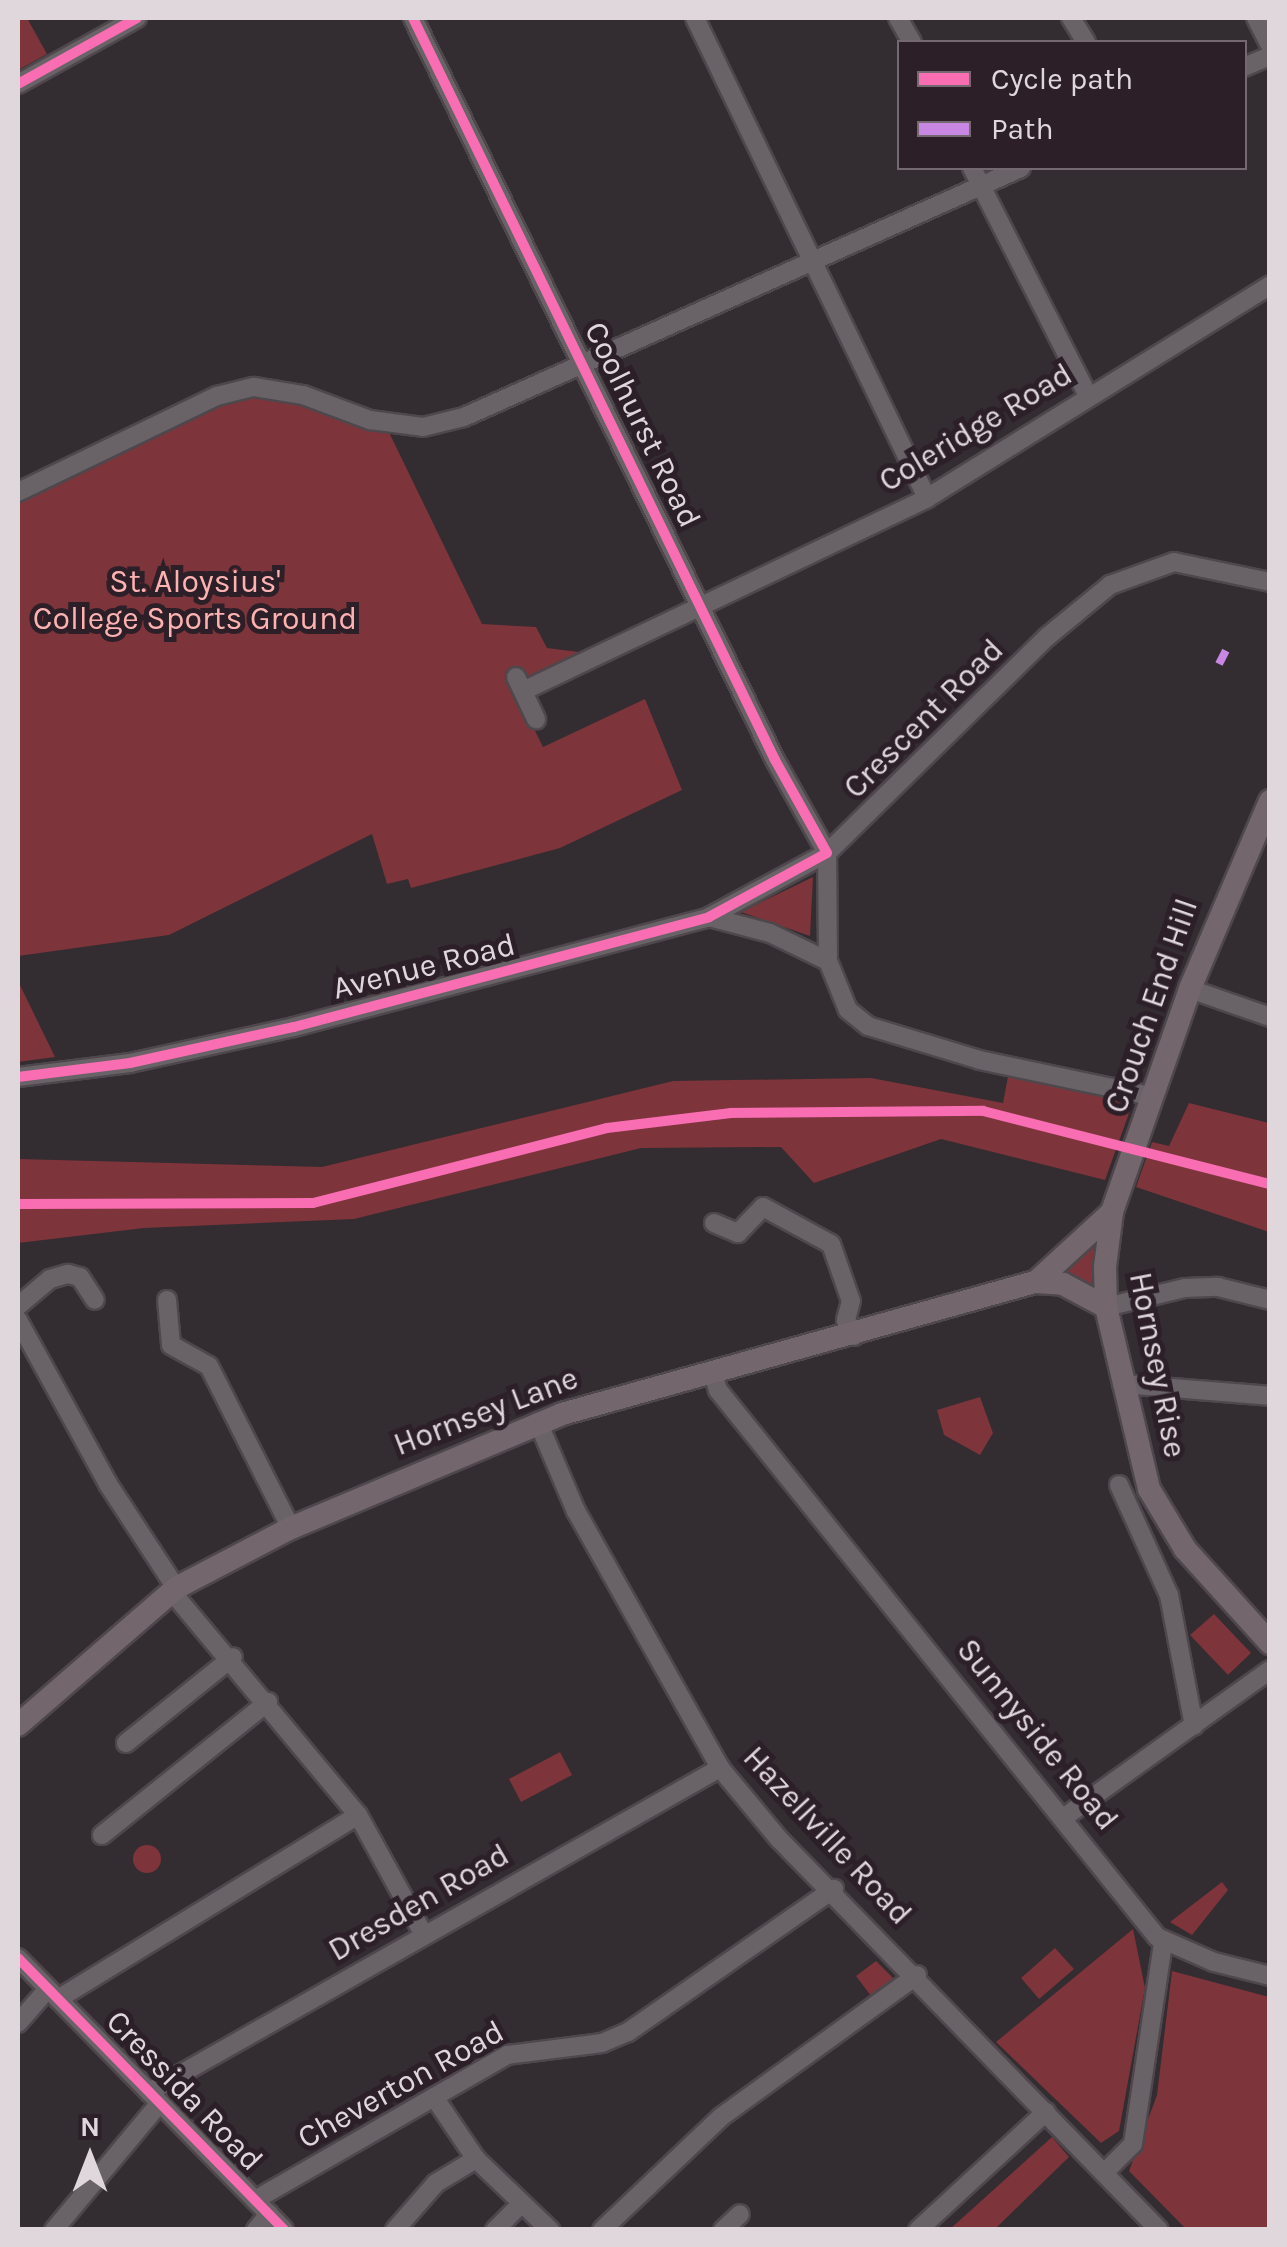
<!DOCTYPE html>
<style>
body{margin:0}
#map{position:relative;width:1287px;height:2247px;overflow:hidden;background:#332c31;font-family:Karla,sans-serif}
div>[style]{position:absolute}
.green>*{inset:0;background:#7d343a}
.round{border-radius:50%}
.roads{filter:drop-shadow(2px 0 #4e474c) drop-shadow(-2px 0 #4e474c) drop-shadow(0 2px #4e474c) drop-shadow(0 -2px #4e474c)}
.minor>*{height:18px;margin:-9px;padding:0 9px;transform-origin:9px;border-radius:9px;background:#696267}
.major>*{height:22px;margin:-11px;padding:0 11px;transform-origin:11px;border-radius:11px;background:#74666d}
.quiet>*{height:8px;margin-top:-4px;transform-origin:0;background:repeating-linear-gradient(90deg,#c787e3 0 15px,transparent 0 23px)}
.cycleway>*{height:10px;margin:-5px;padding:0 5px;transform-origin:5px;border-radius:5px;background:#f96db3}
span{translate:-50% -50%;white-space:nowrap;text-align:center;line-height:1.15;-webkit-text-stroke:10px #2c1f28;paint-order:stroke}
.street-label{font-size:32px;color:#e0d7dd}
.park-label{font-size:32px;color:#fdb2b2}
.frame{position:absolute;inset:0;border:20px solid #e0d7dd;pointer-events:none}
.legend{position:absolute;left:897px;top:40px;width:350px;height:130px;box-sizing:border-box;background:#2c1f28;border:2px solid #746970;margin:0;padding:12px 18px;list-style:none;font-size:30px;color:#e0d7dd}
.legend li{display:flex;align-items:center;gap:20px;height:50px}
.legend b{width:50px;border:2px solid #746970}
.north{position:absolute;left:40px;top:2107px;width:100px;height:100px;-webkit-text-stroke:8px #2c1f28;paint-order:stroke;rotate:0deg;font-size:28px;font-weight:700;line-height:40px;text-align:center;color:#e0d7dd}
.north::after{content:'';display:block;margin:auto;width:35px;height:45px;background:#e0d7dd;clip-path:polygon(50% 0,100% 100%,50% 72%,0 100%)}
</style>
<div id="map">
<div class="green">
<div style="clip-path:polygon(18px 18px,27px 18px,47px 54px,18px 70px)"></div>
<div style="clip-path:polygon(254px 387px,384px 422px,482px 624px,536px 627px,547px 648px,579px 652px,531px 679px,509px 678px,543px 747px,645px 699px,682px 790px,560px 848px,411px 888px,408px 879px,387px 884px,372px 834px,169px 935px,18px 956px,18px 492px)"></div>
<div style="clip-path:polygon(813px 877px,810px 936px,741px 912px)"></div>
<div style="clip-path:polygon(18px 981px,55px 1057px,18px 1062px)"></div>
<div style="clip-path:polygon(1010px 1066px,1132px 1105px,1105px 1180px,941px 1139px,814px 1183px,781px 1147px,641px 1148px,354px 1219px,144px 1228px,18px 1243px,18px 1159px,322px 1167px,673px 1081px,871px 1078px,1003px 1103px)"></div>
<div style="clip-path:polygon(1189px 1103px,1269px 1123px,1269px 1232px,1136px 1187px,1152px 1142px,1169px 1146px)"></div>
<div style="clip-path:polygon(1107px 1237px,1106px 1307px,1063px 1284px,1058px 1265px)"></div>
<div style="clip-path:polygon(980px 1397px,993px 1433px,980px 1455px,944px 1435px,937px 1410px)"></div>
<div style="clip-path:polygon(1214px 1614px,1251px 1653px,1228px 1675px,1190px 1635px)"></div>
<div style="clip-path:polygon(560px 1752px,572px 1775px,521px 1802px,509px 1779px)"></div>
<div class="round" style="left:133px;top:1845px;width:28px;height:28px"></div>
<div style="clip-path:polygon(1222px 1882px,1228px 1890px,1192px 1935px,1170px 1922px)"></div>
<div style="clip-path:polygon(1133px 1929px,1145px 1988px,1119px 2131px,1101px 2143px,996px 2042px)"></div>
<div style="clip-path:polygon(1055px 1948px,1074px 1969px,1039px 1999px,1021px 1978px)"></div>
<div style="clip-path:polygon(876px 1961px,894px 1979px,871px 1996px,856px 1976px)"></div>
<div style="clip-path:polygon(1172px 1971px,1269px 1997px,1269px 2229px,1186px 2229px,1129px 2171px,1157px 2095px)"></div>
<div style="clip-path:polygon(1052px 2137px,1069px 2157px,995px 2229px,950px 2229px)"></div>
</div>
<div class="roads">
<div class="minor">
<div style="left:695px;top:18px;width:533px;rotate:64.2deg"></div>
<div style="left:898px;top:18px;width:28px;rotate:60deg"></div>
<div style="left:1071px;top:18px;width:28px;rotate:58deg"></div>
<div style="left:1256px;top:18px;width:30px;rotate:63deg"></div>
<div style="left:1244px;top:67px;width:28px;rotate:-23deg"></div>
<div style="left:18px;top:84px;width:136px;rotate:-29deg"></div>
<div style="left:972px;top:168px;width:256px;rotate:63deg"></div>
<div style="left:18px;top:492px;width:221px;rotate:-25.8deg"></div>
<div style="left:217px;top:396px;width:38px;rotate:-14deg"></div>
<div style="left:254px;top:387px;width:50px;rotate:9.3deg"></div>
<div style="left:303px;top:395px;width:72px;rotate:20.5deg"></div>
<div style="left:370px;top:420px;width:53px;rotate:7.5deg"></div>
<div style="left:423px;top:427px;width:42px;rotate:-13.7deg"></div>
<div style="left:464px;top:417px;width:610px;rotate:-24.09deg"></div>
<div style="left:516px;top:677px;width:47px;rotate:64.5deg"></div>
<div style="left:523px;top:691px;width:448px;rotate:-25.5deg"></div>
<div style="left:927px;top:498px;width:404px;rotate:-31.8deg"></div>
<div style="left:709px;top:917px;width:63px;rotate:14.7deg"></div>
<div style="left:770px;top:933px;width:64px;rotate:25.8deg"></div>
<div style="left:1190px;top:989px;width:85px;rotate:19.3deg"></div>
<div style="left:18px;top:1077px;width:113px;rotate:-7.1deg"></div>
<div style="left:130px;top:1063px;width:168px;rotate:-12.4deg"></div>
<div style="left:294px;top:1027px;width:429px;rotate:-14.8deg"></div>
<div style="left:709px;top:917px;width:134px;rotate:-28.5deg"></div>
<div style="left:827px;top:853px;width:107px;rotate:-119.2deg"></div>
<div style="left:775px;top:760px;width:826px;rotate:-116.01deg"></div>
<div style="left:1141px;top:1094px;width:165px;rotate:-168.1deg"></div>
<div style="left:980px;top:1060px;width:117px;rotate:-163.1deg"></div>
<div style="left:868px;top:1026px;width:26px;rotate:-141deg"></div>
<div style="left:848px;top:1010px;width:53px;rotate:-112.2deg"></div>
<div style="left:828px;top:961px;width:108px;rotate:-90.5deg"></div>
<div style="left:827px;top:853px;width:308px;rotate:-44.5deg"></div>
<div style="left:1047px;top:637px;width:82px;rotate:-39.5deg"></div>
<div style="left:1110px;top:585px;width:68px;rotate:-19.8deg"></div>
<div style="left:1174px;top:562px;width:98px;rotate:11.8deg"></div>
<div style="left:714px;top:1223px;width:26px;rotate:23deg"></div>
<div style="left:738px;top:1233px;width:36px;rotate:-46deg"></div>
<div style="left:763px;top:1207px;width:77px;rotate:28.6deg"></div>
<div style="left:831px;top:1244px;width:60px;rotate:70.7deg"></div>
<div style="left:851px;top:1301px;width:20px;rotate:105deg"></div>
<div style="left:846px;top:1320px;width:18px;rotate:63deg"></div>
<div style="left:167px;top:1300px;width:45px;rotate:84.9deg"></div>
<div style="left:171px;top:1345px;width:43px;rotate:28.9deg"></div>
<div style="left:209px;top:1366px;width:182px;rotate:63.2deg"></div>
<div style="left:18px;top:1306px;width:42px;rotate:-40.2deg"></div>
<div style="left:50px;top:1279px;width:19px;rotate:-16deg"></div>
<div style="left:68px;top:1274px;width:12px;rotate:14deg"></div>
<div style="left:80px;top:1277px;width:27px;rotate:57deg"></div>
<div style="left:1106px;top:1307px;width:81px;rotate:-13.5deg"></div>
<div style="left:1185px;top:1288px;width:33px;rotate:-2deg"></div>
<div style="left:1218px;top:1287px;width:54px;rotate:14deg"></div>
<div style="left:18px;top:1320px;width:187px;rotate:61.2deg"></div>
<div style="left:108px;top:1484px;width:124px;rotate:56.8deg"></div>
<div style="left:713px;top:1373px;width:18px;rotate:74deg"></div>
<div style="left:718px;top:1390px;width:701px;rotate:51.25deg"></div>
<div style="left:1157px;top:1937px;width:62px;rotate:23.7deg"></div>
<div style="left:1214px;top:1962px;width:58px;rotate:14deg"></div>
<div style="left:1122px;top:1384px;width:148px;rotate:4.6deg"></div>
<div style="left:538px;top:1422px;width:97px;rotate:66.9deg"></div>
<div style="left:576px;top:1511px;width:295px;rotate:60.7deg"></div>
<div style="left:720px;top:1768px;width:92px;rotate:50.3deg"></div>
<div style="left:779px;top:1839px;width:545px;rotate:45.82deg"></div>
<div style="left:1119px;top:1485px;width:121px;rotate:65.6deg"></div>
<div style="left:1169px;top:1595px;width:133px;rotate:79.2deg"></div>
<div style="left:172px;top:1592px;width:290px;rotate:50.2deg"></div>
<div style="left:358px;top:1815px;width:137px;rotate:61.2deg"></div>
<div style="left:126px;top:1743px;width:137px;rotate:-38.8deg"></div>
<div style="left:1066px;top:1816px;width:251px;rotate:-35.6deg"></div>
<div style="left:102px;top:1835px;width:213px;rotate:-38.7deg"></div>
<div style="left:18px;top:1958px;width:380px;rotate:45.6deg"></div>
<div style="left:58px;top:1999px;width:352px;rotate:-31.5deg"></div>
<div style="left:18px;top:2023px;width:43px;rotate:-48.8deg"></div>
<div style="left:149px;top:2092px;width:657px;rotate:-29.57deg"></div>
<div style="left:434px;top:2097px;width:75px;rotate:55.9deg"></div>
<div style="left:476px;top:2159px;width:103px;rotate:43.8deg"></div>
<div style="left:1104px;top:2173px;width:41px;rotate:-45deg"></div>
<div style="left:1133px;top:2144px;width:203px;rotate:-81.5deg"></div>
<div style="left:255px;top:2200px;width:291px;rotate:-29.9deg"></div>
<div style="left:507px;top:2055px;width:96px;rotate:-7.2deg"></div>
<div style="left:602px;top:2043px;width:28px;rotate:-23deg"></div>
<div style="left:628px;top:2032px;width:251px;rotate:-34.8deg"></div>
<div style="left:54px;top:2230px;width:164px;rotate:-50.2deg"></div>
<div style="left:256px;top:2230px;width:21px;rotate:-51deg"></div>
<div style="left:395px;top:2230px;width:62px;rotate:-48.9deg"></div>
<div style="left:436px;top:2183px;width:47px;rotate:-31deg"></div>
<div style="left:495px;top:2230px;width:38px;rotate:-45deg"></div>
<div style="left:602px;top:2230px;width:164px;rotate:-43.5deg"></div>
<div style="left:721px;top:2117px;width:242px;rotate:-35.9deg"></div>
<div style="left:723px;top:2230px;width:23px;rotate:-43deg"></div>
<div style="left:918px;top:2230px;width:174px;rotate:-42.7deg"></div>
</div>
<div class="major">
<div style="left:1270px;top:801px;width:204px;rotate:113.1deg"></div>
<div style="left:1190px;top:989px;width:236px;rotate:109.3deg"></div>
<div style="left:1112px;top:1212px;width:55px;rotate:97.3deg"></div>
<div style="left:1105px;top:1267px;width:40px;rotate:88.6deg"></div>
<div style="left:1106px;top:1307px;width:187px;rotate:76.7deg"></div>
<div style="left:1149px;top:1489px;width:70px;rotate:59deg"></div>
<div style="left:1185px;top:1549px;width:127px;rotate:47.9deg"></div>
<div style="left:1036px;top:1282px;width:27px;rotate:4deg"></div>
<div style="left:1063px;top:1284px;width:49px;rotate:28.1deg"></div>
<div style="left:18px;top:1725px;width:209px;rotate:-40.9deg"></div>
<div style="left:176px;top:1588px;width:130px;rotate:-27.6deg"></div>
<div style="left:291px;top:1528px;width:294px;rotate:-22.8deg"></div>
<div style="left:562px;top:1414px;width:492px;rotate:-15.6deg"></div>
<div style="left:1036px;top:1282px;width:103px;rotate:-42.6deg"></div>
</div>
</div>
<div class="quiet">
<div style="left:1219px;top:664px;width:18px;rotate:-63deg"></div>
</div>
<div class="cycleway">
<div style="left:18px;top:84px;width:136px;rotate:-29deg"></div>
<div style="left:18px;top:1077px;width:113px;rotate:-7.1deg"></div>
<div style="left:130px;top:1063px;width:168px;rotate:-12.4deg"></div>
<div style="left:294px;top:1027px;width:429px;rotate:-14.8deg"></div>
<div style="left:709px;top:917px;width:134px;rotate:-28.5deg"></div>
<div style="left:827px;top:853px;width:107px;rotate:-119.2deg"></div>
<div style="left:775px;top:760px;width:826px;rotate:-116.01deg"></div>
<div style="left:18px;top:1204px;width:295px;rotate:-0.2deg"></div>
<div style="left:313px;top:1203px;width:303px;rotate:-14.3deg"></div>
<div style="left:607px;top:1128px;width:125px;rotate:-6.9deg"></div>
<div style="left:731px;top:1113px;width:252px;rotate:-0.5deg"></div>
<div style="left:983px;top:1111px;width:296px;rotate:14.3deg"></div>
<div style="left:18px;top:1958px;width:380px;rotate:45.6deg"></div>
</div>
<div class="street-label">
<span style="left:642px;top:425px;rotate:64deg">Coolhurst Road</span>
<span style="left:976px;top:428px;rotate:-31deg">Coleridge Road</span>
<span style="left:924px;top:719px;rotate:-45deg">Crescent Road</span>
<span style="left:424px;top:967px;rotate:-14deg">Avenue Road</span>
<span style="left:1152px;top:1006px;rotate:-71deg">Crouch End Hill</span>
<span style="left:1157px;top:1365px;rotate:79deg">Hornsey Rise</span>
<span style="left:486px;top:1412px;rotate:-21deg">Hornsey Lane</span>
<span style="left:1037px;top:1735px;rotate:51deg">Sunnyside Road</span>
<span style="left:827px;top:1836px;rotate:47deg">Hazellville Road</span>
<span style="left:419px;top:1903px;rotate:-30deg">Dresden Road</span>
<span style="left:401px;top:2085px;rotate:-29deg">Cheverton Road</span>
<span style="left:184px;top:2091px;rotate:46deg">Cressida Road</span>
</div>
<div class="park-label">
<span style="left:195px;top:601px">St. Aloysius'<br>College Sports Ground</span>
</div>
<div class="frame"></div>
<ul class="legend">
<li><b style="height:12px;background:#f96db3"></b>Cycle path</li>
<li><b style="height:12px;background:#c787e3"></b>Path</li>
</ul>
<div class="north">N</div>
</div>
